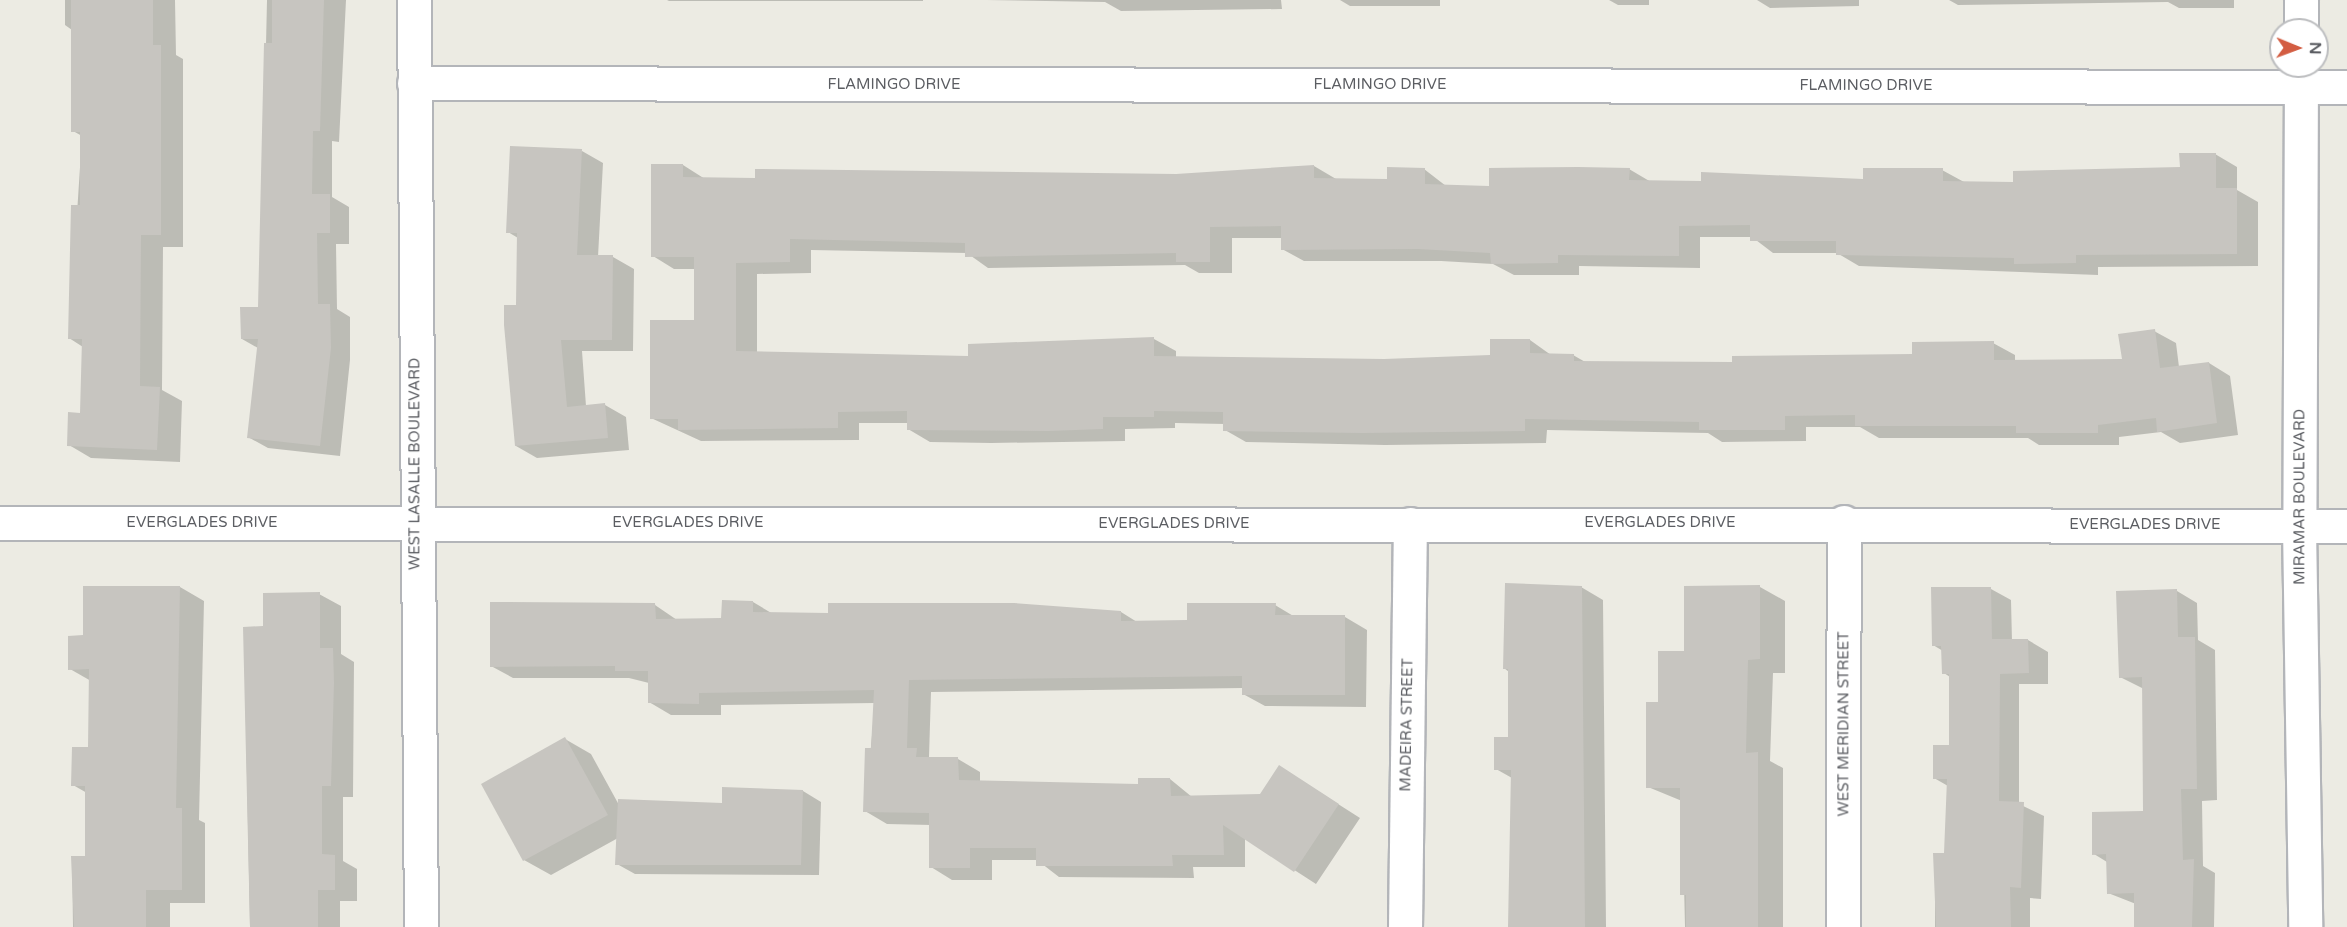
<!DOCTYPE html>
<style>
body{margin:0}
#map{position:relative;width:2347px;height:927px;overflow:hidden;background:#ecebe3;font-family:"Varela Round",sans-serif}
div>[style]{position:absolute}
.shadow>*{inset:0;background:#0003}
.building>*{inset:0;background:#c7c5c0}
.roads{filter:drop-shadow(2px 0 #b3b5b9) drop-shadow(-2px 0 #b3b5b9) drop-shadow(0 2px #b3b5b9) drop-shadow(0 -2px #b3b5b9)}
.minor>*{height:33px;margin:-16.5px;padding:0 16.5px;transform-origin:16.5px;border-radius:16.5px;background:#fff}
span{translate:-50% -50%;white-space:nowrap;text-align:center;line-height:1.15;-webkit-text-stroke:6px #fff;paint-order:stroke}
.street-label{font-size:15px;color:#5b5d62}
.north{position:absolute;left:2269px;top:18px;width:60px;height:60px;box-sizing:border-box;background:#fff;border:2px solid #bdbec0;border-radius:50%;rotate:91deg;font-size:16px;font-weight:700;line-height:24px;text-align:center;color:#5b5d62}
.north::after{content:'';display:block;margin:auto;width:21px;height:27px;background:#d35d42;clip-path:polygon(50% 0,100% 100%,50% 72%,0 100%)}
</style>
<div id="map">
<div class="shadow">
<div style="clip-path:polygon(65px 0,175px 0,176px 55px,183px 59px,183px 247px,163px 247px,162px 390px,182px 401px,180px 462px,91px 458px,69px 445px,81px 415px,83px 347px,69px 338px,82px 136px,73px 131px,72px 30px,65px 25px)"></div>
<div style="clip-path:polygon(267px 0,346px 0,339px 142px,332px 141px,332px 197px,349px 207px,349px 244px,336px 244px,337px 309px,350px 317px,350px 360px,340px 456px,268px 448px,248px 437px,258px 348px,242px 339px,260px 309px)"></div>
<div style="clip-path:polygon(667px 0,923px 0,923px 1px,669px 1px)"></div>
<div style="clip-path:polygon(986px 0,1281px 0,1282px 9px,1121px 11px,1105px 2px)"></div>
<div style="clip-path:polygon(1340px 0,1440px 0,1440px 6px,1350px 6px)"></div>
<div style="clip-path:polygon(1609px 0,1649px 0,1649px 5px,1618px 5px)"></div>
<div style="clip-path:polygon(1757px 0,1859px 0,1859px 6px,1770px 8px)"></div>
<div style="clip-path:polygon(1949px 0,2234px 0,2234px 8px,2179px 8px,2168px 2px,1958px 5px)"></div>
<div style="clip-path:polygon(582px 151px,603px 163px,598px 257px,613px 257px,634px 269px,633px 351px,582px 351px,586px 406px,605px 405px,626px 417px,629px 450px,537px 458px,516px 446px,518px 238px,508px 232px)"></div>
<div style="clip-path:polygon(2215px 154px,2237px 167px,2237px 190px,2258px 202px,2258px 266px,2098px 267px,2098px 275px,1859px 266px,1837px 253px,1773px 253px,1752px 237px,1700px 237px,1700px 268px,1579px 266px,1579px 275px,1514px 275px,1493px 264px,1441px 261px,1304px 261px,1282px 249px,1282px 238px,1232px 238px,1232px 273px,1199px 273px,1185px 265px,988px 268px,967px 253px,811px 250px,811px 273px,757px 274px,757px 353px,970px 357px,970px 345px,1154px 339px,1176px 351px,1176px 358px,1384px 360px,1491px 356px,1530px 340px,1551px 355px,1573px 355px,1587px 363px,1733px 363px,1913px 356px,1993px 343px,2015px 355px,2015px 361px,2124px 361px,2154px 331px,2176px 343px,2179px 367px,2209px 363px,2230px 376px,2238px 435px,2180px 443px,2161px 432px,2119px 437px,2119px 445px,2039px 445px,2028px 438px,1879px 438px,1860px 427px,1806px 427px,1806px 441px,1722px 442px,1708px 433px,1547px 430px,1546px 443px,1385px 445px,1246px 442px,1225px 430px,1225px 424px,1175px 423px,1175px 428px,1125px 429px,1125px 441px,991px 443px,930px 442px,908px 429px,908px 423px,859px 423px,859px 440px,701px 441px,651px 418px,696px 322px,695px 269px,674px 269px,653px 256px,653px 166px,683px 165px,705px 179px,1176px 176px,1314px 166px,1336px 179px,1388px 180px,1424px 169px,1446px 186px,1491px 187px,1629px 169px,1651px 182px,1865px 180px,1942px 170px,1964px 182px,2015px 183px,2181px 169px)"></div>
<div style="clip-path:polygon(85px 587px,180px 587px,204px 601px,199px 820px,205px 823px,205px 903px,170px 903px,170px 927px,73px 927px,72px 857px,86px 857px,87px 793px,73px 785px,90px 748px,91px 681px,70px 669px,85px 637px)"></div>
<div style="clip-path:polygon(1581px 587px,1603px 600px,1606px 927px,1510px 927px,1512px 778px,1496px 769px,1510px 738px,1509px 672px,1504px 668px)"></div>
<div style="clip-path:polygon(1760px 587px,1785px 601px,1785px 673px,1773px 673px,1770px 761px,1783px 768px,1783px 927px,1685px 927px,1682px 801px,1648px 787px,1659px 703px,1685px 653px)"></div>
<div style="clip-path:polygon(1991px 589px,2011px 600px,2012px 641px,2028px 640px,2048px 652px,2048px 684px,2019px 684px,2019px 804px,2044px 816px,2041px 899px,2030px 898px,2030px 927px,1935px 927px,1935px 854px,1946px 854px,1948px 786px,1934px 778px,1951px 746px,1950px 677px,1944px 673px,1943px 651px,1933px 645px)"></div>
<div style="clip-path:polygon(2177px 591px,2197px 603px,2198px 640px,2215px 650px,2217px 800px,2202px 801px,2203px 866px,2215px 873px,2214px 927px,2136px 927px,2136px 904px,2108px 893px,2107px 862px,2094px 854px,2145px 813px,2144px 689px,2120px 677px)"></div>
<div style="clip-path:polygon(319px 594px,341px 606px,341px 654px,354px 662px,353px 797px,343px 797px,343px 861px,357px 869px,357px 901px,340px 901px,340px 927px,250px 927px,244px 628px,264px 628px)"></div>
<div style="clip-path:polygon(753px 602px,773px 614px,1121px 612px,1137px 622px,1189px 622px,1275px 605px,1295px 617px,1345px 617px,1367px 630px,1366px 707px,1265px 706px,1243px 694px,1243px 688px,931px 692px,929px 757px,958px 759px,980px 772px,980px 782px,1139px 785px,1170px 779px,1192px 797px,1261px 796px,1280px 767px,1360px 818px,1316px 884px,1245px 838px,1245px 867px,1193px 867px,1194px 878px,1059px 877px,1037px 860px,992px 860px,992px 880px,952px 880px,931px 867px,931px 825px,887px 824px,865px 811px,875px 703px,721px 705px,721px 715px,671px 715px,649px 702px,649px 683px,629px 678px,513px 678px,491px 666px,655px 605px,677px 620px,723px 620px)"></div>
<div style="clip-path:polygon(565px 739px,591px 754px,619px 805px,723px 804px,724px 789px,803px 791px,821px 802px,819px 875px,635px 874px,617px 864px,618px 838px,551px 875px,524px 860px)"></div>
</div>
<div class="building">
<div style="clip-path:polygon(71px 0,153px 0,153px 45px,161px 45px,161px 235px,141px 235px,140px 386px,160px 387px,157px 450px,67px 446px,68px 412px,80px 413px,82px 339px,68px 339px,71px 205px,80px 205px,80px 132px,71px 132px)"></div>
<div style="clip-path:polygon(272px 0,324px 0,320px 131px,313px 131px,312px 194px,330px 194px,330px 233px,317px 233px,318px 304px,330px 304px,331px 348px,320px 446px,247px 438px,258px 339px,241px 339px,240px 307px,258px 307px,264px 43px,272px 43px)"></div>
<div style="clip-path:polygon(510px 146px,582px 149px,577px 255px,613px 255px,612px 340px,561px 340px,567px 407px,605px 403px,608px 438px,515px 446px,504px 325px,504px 305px,516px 305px,517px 233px,506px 233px)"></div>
<div style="clip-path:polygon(2179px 153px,2216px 153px,2216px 188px,2237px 188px,2237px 254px,2076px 255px,2076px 263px,2014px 264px,2014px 258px,1836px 255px,1836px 241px,1750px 241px,1750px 225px,1679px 226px,1679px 256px,1558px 255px,1558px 263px,1491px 264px,1490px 253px,1418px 249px,1281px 250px,1281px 226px,1210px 227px,1210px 262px,1176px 262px,1176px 253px,965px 257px,965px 243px,790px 239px,790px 262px,736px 263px,736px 351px,968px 356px,968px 344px,1154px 337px,1154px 356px,1384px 359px,1490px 355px,1490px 339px,1530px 339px,1530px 353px,1574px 354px,1574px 361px,1732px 362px,1732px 356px,1912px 354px,1912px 342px,1994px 341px,1994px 360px,2122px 359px,2118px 334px,2155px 329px,2160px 368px,2209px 362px,2217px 423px,2157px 432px,2156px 418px,2098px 425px,2098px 433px,2016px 433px,2016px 426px,1855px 426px,1855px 415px,1785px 416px,1785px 430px,1699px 430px,1699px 422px,1525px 419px,1525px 431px,1362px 433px,1223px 431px,1223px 412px,1154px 411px,1154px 417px,1103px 417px,1103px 429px,1048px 431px,907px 430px,907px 411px,838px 412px,838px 428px,678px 430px,678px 419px,650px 419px,650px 320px,694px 320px,694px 257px,651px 257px,651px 164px,683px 164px,683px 177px,755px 178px,755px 169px,1176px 174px,1314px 165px,1314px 178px,1387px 179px,1387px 167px,1425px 168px,1425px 184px,1489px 186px,1489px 168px,1578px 167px,1630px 168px,1629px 180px,1701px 181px,1701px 172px,1863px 179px,1863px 168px,1943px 168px,1943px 181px,2013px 182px,2013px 171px,2180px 167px)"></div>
<div style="clip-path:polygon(1505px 583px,1582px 586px,1585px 927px,1508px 927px,1511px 770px,1494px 770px,1494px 737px,1508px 737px,1508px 669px,1503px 669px)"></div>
<div style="clip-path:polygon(1760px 585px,1760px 659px,1748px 660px,1746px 753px,1758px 752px,1758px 927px,1686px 927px,1686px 895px,1680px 895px,1680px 788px,1646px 788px,1646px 702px,1658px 702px,1658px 651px,1684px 651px,1684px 586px)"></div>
<div style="clip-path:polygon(83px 586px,180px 586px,176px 808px,182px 808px,182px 890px,146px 890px,146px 927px,74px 927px,71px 856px,85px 856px,85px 786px,71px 786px,72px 747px,88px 747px,89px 669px,68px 670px,68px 636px,83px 635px)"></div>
<div style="clip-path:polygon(1931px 587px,1991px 587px,1992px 639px,2028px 639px,2029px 673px,2000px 674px,1999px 801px,2024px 802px,2021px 888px,2010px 887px,2011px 927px,1936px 927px,1933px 853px,1944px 853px,1947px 779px,1933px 779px,1933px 745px,1949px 745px,1949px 674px,1942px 674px,1941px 646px,1932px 646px)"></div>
<div style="clip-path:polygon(2177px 589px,2178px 637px,2195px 637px,2197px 789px,2181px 789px,2183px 860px,2194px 859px,2192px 927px,2134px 927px,2134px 893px,2107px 894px,2106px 854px,2092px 855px,2092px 812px,2143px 811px,2142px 677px,2119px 678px,2116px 591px)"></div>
<div style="clip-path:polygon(320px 592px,320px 648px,333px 648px,334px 683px,331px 786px,322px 786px,322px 854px,335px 855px,335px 890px,318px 890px,318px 927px,250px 927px,243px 627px,263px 626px,263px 593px)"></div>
<div style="clip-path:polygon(722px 600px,753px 601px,753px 612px,828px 613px,828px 603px,1014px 603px,1121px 611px,1121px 621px,1187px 620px,1187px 603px,1276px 603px,1275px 615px,1345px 615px,1345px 695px,1242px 695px,1242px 676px,909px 680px,907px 748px,917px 748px,916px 757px,958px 757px,959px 780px,1138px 784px,1138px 778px,1170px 778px,1171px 796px,1260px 794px,1279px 765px,1339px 804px,1294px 872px,1223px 825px,1224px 855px,1172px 855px,1173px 866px,1036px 866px,1036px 848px,970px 848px,970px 868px,929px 868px,929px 813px,863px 812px,865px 748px,871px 748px,874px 690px,699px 693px,699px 704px,648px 703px,648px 671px,615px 671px,615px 666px,490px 667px,490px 602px,655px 603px,656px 619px,721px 618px)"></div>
<div style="clip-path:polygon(565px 737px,608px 815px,523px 861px,481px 784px)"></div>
<div style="clip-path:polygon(722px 787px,803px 790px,801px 865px,615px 865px,618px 799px,722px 803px)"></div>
</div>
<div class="roads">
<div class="minor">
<div style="left:414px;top:0;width:927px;rotate:89.57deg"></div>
<div style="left:2301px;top:30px;width:30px;rotate:-90deg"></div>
<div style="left:2301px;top:66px;width:460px;rotate:90.2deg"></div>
<div style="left:2299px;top:526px;width:401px;rotate:89.1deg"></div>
<div style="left:414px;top:83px;width:1933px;rotate:0.12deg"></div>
<div style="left:0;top:523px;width:2347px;rotate:0.07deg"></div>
<div style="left:1405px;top:927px;width:403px;rotate:-89.3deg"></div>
<div style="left:1843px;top:927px;width:405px;rotate:-89.9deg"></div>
</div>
</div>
<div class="street-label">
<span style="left:894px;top:85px">FLAMINGO DRIVE</span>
<span style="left:1380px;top:85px">FLAMINGO DRIVE</span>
<span style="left:1866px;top:86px">FLAMINGO DRIVE</span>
<span style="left:415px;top:464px;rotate:-90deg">WEST LASALLE BOULEVARD</span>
<span style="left:2300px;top:497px;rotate:-90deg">MIRAMAR BOULEVARD</span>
<span style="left:202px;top:523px">EVERGLADES DRIVE</span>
<span style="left:688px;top:523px">EVERGLADES DRIVE</span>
<span style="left:1660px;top:523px">EVERGLADES DRIVE</span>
<span style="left:1174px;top:524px">EVERGLADES DRIVE</span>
<span style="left:2145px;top:525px">EVERGLADES DRIVE</span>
<span style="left:1844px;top:724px;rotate:-90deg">WEST MERIDIAN STREET</span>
<span style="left:1407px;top:725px;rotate:-89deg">MADEIRA STREET</span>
</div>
<div class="north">N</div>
</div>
